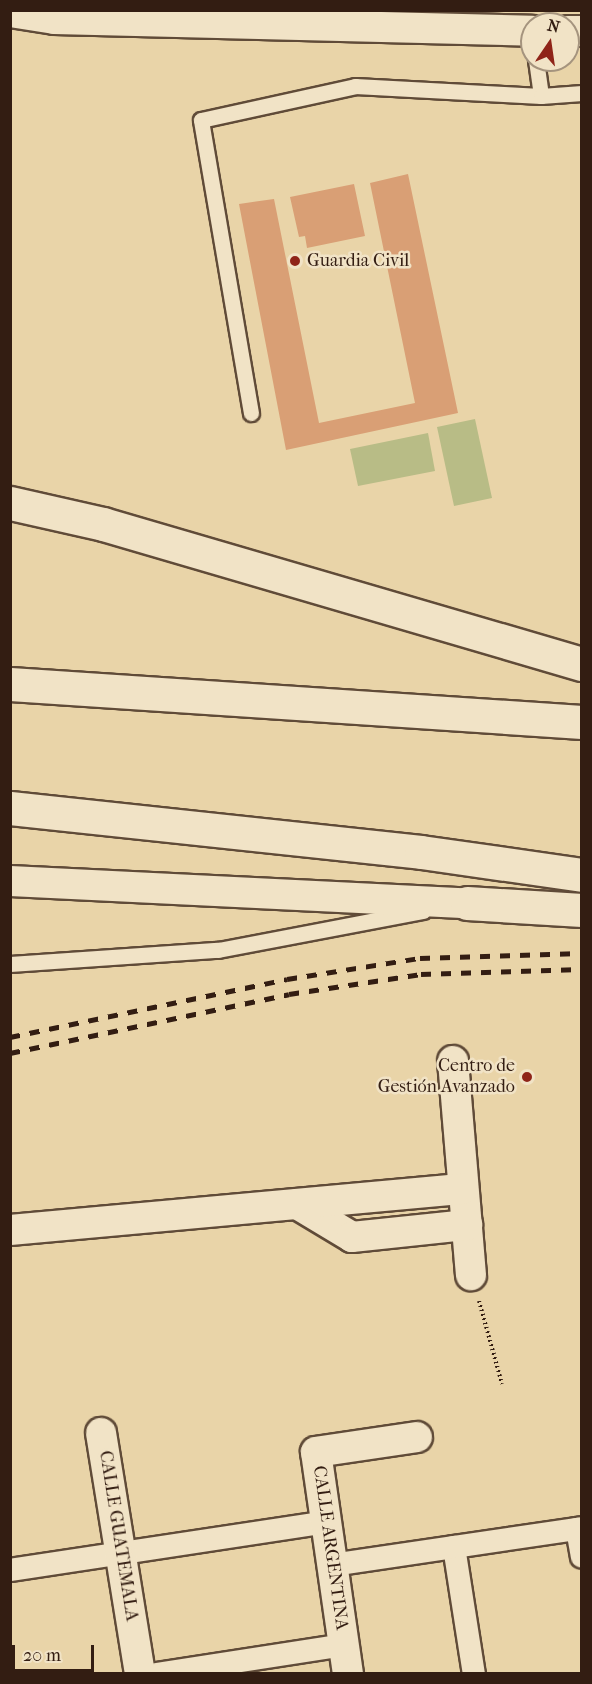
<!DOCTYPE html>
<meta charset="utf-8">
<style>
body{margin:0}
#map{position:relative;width:592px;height:1684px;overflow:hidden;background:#e9d4a8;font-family:"IM FELL French Canon",serif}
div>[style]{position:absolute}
.green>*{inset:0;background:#b8bc86}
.building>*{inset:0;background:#d99f75}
.path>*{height:4px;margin-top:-2px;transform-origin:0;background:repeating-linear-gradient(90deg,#331d12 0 1.5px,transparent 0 4.5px)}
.roads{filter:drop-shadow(2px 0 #604b38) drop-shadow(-2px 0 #604b38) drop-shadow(0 2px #604b38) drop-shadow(0 -2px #604b38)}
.service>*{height:15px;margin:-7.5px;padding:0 7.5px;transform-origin:7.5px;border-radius:7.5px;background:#f1e3c6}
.pedestrian>*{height:22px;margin:-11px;padding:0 11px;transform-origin:11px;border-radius:11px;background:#f1e3c6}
.minor>*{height:30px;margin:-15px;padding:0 15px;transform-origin:15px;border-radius:15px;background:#f1e3c6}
.secondary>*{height:33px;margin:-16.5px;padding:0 16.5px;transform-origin:16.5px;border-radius:16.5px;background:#f1e3c6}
.rail>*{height:4.5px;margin-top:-2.25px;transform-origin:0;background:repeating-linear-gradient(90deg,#331d12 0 10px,transparent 0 20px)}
.dots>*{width:16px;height:16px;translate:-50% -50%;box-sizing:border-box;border:3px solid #f1e3c6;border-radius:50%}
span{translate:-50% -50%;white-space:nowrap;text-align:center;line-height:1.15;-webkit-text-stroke:5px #f1e3c6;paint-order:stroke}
.poi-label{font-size:18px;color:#331d12}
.left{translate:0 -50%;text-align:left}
.right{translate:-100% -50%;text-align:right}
.street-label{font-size:18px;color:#331d12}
.frame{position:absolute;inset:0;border:12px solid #331d12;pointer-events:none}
.north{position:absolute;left:520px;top:12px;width:60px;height:60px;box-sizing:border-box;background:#f1e3c6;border:2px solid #a5947e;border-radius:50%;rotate:13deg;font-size:16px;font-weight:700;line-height:24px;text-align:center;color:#331d12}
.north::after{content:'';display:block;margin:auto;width:21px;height:27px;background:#8f2418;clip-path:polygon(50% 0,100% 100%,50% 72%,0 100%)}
.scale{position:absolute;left:12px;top:1645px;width:82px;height:27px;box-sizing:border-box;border:3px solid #331d12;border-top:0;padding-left:8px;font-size:18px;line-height:21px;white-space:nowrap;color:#331d12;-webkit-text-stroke:4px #f1e3c6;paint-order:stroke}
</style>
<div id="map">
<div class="green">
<div style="clip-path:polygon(475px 419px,492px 498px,454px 506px,437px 427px)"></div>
<div style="clip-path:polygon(428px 433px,435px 471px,358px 486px,350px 449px)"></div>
</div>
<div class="building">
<div style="clip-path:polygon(408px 174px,458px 413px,286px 450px,239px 204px,274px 199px,319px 423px,415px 403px,370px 183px)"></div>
<div style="clip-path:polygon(354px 184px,365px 236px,307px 248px,305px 236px,299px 237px,290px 197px)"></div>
</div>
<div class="path">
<div style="left:479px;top:1301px;width:86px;rotate:74.5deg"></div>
</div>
<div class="roads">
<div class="service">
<div style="left:536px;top:60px;width:36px;rotate:82deg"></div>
<div style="left:251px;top:413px;width:297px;rotate:-99.7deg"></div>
<div style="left:201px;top:120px;width:158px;rotate:-12.4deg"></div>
<div style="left:355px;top:86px;width:186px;rotate:3.1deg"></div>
<div style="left:541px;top:96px;width:41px;rotate:-4.2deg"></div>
<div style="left:10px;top:964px;width:208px;rotate:-3.9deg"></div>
<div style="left:218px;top:950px;width:209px;rotate:-10.8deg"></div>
</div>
<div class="pedestrian">
<div style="left:577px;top:1529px;width:28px;rotate:80deg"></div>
<div style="left:454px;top:1547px;width:129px;rotate:81.1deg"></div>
<div style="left:332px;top:1565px;width:253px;rotate:-8.4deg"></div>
<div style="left:10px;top:1570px;width:320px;rotate:-8.6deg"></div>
<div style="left:157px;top:1674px;width:189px;rotate:-8.8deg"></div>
</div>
<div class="minor">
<div style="left:10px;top:12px;width:45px;rotate:9deg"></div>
<div style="left:54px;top:19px;width:478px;rotate:1.4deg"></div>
<div style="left:568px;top:31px;width:14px"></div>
<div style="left:10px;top:881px;width:458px;rotate:2.8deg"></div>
<div style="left:453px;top:1061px;width:215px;rotate:85.2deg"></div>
<div style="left:297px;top:1204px;width:64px;rotate:31deg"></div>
<div style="left:352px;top:1237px;width:116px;rotate:-6deg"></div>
<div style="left:10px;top:1230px;width:455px;rotate:-5.2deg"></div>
<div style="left:101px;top:1433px;width:244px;rotate:80.8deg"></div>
<div style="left:348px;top:1674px;width:224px;rotate:-98.2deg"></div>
<div style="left:316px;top:1452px;width:102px;rotate:-8.4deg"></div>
</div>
<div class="secondary">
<div style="left:10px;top:503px;width:95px;rotate:12.7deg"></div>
<div style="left:103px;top:524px;width:499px;rotate:16.3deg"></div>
<div style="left:10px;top:684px;width:573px;rotate:3.8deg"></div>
<div style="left:10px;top:808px;width:413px;rotate:6.1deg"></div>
<div style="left:421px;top:852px;width:163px;rotate:8.1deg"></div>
<div style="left:467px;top:903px;width:115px;rotate:3.5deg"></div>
</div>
</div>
<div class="rail">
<div style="left:10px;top:1037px;width:283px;rotate:-11.8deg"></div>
<div style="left:287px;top:979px;width:135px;rotate:-9deg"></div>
<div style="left:420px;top:958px;width:162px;rotate:-1.8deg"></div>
<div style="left:10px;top:1053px;width:285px;rotate:-11.9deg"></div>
<div style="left:289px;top:994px;width:134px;rotate:-8.6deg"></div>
<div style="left:421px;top:974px;width:161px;rotate:-1.8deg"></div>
</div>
<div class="dots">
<div style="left:295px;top:261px;background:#8f2418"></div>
<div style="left:527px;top:1077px;background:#8f2418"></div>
</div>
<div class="poi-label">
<span class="left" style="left:307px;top:261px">Guardia Civil</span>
<span class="right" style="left:515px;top:1077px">Centro de<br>Gestión Avanzado</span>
</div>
<div class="street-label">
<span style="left:118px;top:1536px;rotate:81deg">CALLE GUATEMALA</span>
<span style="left:330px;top:1548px;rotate:82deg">CALLE ARGENTINA</span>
</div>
<div class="frame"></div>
<div class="north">N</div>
<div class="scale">20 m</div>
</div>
